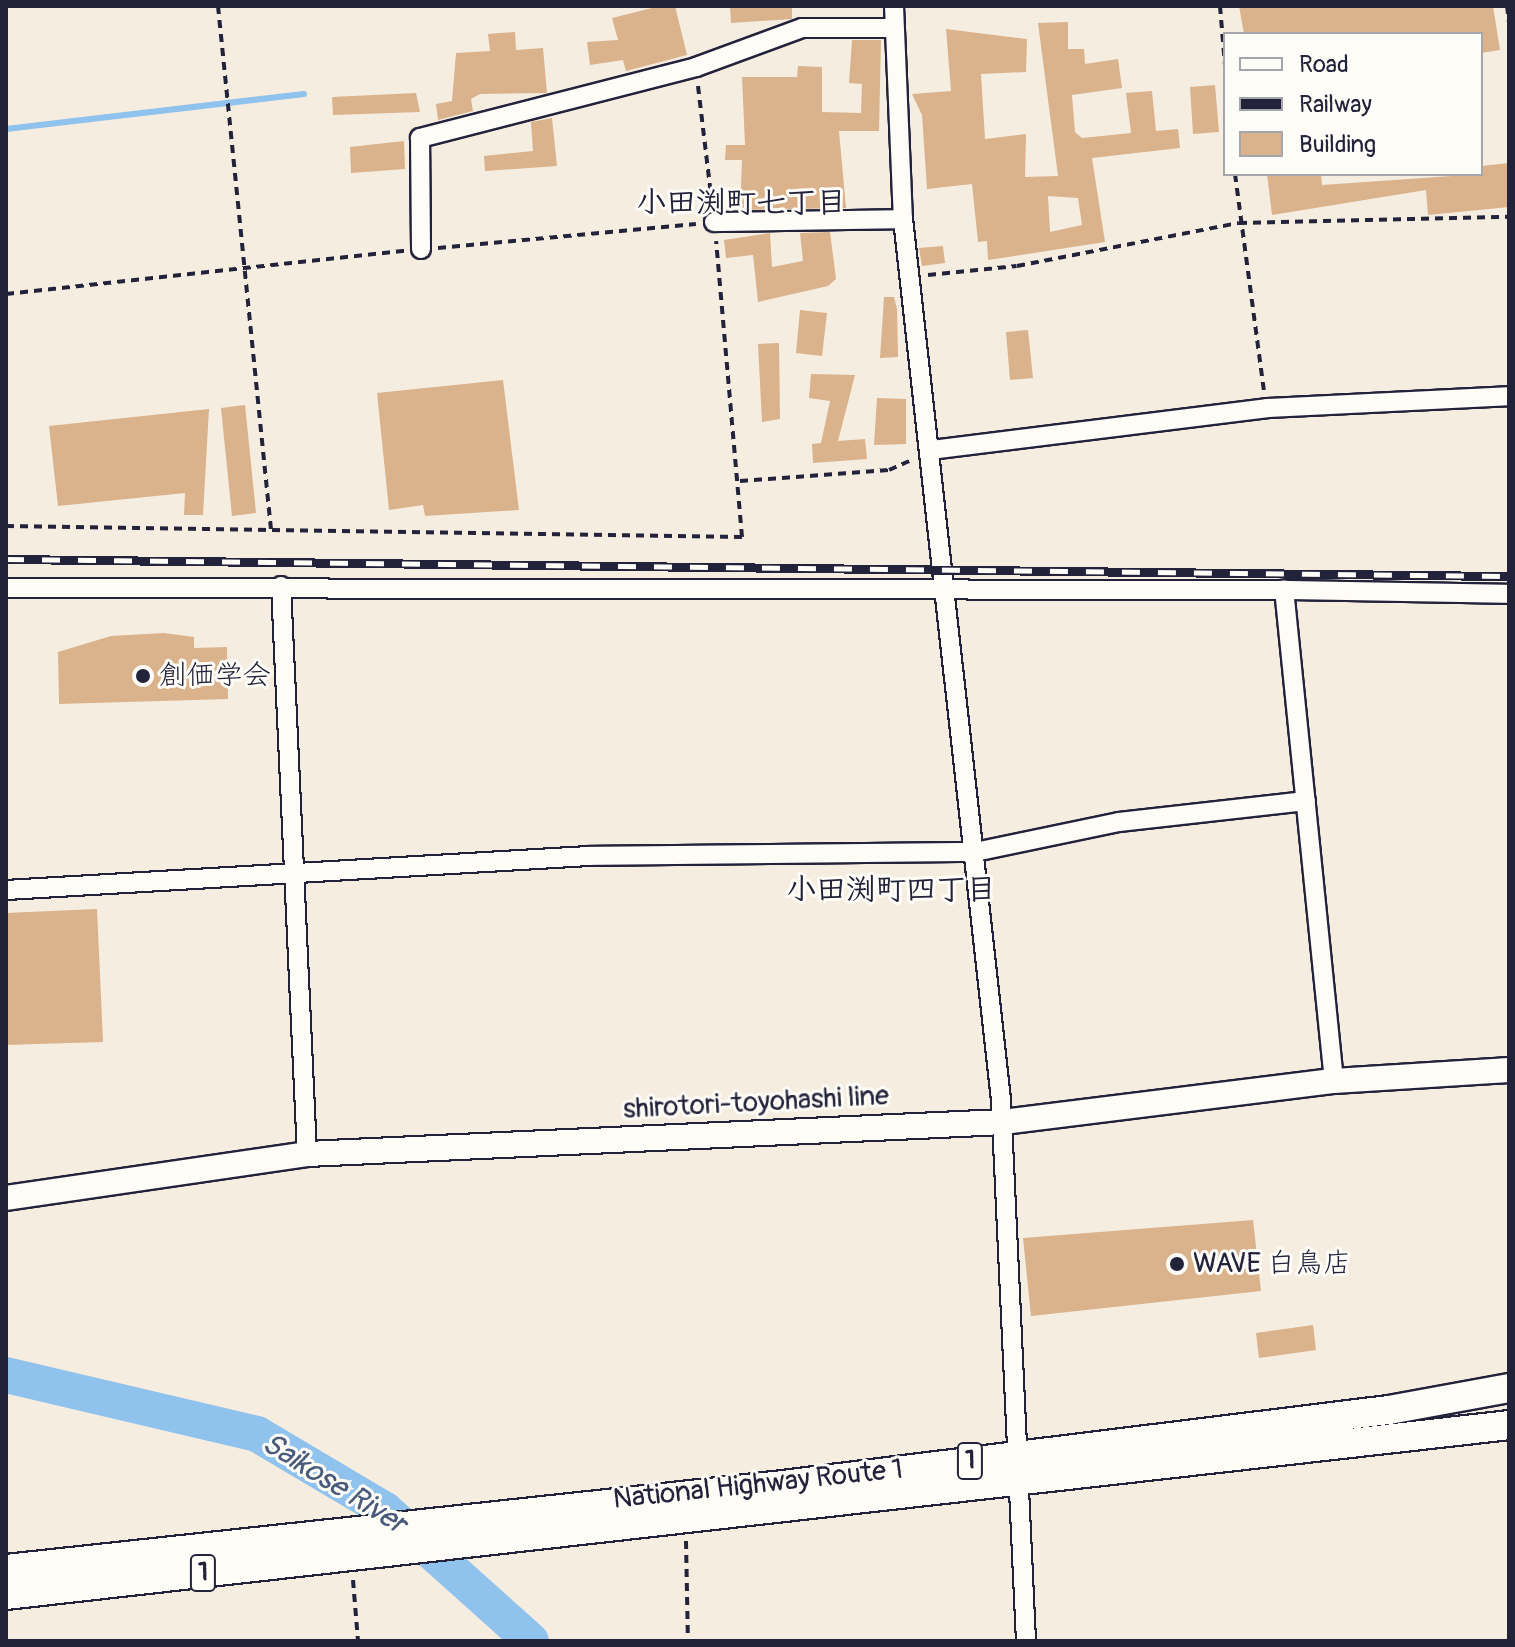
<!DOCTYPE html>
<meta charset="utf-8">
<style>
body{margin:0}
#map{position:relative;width:1515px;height:1647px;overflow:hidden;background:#f6ede1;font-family:Pangolin,"Klee One",sans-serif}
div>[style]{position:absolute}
.stream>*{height:6px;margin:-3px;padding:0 3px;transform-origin:3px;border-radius:3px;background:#8fc2ec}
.river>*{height:36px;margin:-18px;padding:0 18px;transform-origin:18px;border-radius:18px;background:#8fc2ec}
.building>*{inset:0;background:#dab28b}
.path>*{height:4px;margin-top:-2px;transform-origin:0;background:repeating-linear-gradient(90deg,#22223b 0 8px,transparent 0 14px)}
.roads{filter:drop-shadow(2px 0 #22223b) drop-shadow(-2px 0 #22223b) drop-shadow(0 2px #22223b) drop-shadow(0 -2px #22223b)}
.minor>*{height:18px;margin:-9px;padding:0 9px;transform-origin:9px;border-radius:9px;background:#fdfcf7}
.secondary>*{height:24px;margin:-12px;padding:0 12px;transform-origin:12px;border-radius:12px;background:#fdfcf7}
.trunk>*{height:28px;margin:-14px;padding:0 14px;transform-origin:14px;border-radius:14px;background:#fdfcf7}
.rail>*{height:9px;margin-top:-4.5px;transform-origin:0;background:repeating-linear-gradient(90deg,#fdfcf7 0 18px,#22223b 0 36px);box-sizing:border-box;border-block:2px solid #22223b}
.dots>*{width:22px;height:22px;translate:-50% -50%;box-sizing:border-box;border:4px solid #fdfcf7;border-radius:50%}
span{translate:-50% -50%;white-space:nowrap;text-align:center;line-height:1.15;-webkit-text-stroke:6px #fdfcf7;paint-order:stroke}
.shield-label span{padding:2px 6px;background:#fdfcf7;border:2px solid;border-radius:6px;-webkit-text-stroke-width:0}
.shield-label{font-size:26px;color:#22223b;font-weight:700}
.poi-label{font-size:28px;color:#22223b}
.left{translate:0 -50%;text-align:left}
.street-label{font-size:28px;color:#22223b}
.neighbourhood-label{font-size:30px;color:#22223b;font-weight:700}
.water-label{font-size:30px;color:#485a79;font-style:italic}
.frame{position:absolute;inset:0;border:8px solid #22223b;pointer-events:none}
.legend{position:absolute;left:1223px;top:32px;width:260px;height:144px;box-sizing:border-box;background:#fdfcf7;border:2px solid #a5a5ac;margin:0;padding:10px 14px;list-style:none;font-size:24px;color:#22223b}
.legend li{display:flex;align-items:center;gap:16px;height:40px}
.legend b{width:40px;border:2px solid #a5a5ac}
</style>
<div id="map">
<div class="stream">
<div style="left:6px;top:129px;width:300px;rotate:-6.7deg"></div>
</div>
<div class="river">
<div style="left:6px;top:1375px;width:258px;rotate:13.2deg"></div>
<div style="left:257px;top:1434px;width:149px;rotate:30.7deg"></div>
<div style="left:385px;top:1510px;width:196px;rotate:41.9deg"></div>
</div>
<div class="building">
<div style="clip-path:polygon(660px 6px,675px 6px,687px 55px,626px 71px,623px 60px,590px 65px,587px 42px,618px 40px,612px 18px)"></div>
<div style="clip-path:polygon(730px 6px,792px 6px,792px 19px,731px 23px)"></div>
<div style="clip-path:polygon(1239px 6px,1493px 6px,1500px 50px,1481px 53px,1481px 34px,1244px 34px)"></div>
<div style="clip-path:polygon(evenodd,1068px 22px,1068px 49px,1084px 49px,1085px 64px,1118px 59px,1122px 88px,1072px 95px,1075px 132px,1082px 138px,1131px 133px,1126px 93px,1152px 91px,1156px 131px,1178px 129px,1180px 148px,1092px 158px,1105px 242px,988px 260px,987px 241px,978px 242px,972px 184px,927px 189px,922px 115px,912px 94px,951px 91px,946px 29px,1027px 39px,1026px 72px,981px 74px,985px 139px,1026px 134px,1025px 177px,1058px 176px,1038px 23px,1068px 22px,1048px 196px,1078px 198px,1082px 225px,1050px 232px,1048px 196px)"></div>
<div style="clip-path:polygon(515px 32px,516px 50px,543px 48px,547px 93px,480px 94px,471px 99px,473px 111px,438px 120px,436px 104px,452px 101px,456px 53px,490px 51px,488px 34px)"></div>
<div style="clip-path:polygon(852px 40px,881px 40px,879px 131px,839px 131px,846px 208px,740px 210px,742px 160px,725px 160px,726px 145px,745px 145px,742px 77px,797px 77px,798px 66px,822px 67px,822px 112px,861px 113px,862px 84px,849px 83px)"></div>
<div style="clip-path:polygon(1215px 85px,1219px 132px,1193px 134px,1190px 87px)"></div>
<div style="clip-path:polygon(416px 93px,420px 112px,333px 115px,332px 97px)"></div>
<div style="clip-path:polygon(552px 118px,557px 166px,485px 171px,484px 156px,533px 151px,531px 122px)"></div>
<div style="clip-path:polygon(404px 141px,405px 169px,351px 173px,350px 147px)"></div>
<div style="clip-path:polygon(1509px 163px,1509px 207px,1428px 215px,1426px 190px,1272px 215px,1267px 174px,1321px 174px,1322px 185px,1481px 174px,1481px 166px)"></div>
<div style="clip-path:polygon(830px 232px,836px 279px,828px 286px,758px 302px,753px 255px,726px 258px,724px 240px,770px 233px,772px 267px,803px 261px,800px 233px)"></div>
<div style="clip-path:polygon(943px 246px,945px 263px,922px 266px,919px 248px)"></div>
<div style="clip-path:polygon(884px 297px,894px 297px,897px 309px,898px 357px,880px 358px)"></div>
<div style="clip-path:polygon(800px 310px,827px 313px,822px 356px,796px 353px)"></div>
<div style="clip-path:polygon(1028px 330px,1033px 378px,1010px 380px,1006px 332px)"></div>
<div style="clip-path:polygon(779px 343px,780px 419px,762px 422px,758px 344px)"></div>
<div style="clip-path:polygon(811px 374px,855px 375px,838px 441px,865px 439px,867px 459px,813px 463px,812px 444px,821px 443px,830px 401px,809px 398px)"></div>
<div style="clip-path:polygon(503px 380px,519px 510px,425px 516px,423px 505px,389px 510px,377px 393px)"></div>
<div style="clip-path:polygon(877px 398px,906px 399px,906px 444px,874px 445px)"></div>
<div style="clip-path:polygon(245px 405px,256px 513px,232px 516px,221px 408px)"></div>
<div style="clip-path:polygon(209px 409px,203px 515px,184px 515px,185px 493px,58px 506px,49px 426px)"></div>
<div style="clip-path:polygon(164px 633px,194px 637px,194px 648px,227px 647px,228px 699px,59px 704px,58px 652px,111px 636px)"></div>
<div style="clip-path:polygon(97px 909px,103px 1042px,6px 1045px,6px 913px)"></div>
<div style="clip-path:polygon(1253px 1220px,1261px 1291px,1031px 1316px,1023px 1238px)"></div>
<div style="clip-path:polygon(1313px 1325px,1316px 1350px,1259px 1358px,1256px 1333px)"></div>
</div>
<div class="path">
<div style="left:218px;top:6px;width:527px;rotate:84.22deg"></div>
<div style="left:1220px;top:6px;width:60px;rotate:85.2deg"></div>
<div style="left:1507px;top:6px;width:17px;rotate:83deg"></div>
<div style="left:698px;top:86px;width:119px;rotate:83.2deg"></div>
<div style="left:1235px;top:174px;width:218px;rotate:82.4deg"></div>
<div style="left:438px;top:248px;width:259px;rotate:-5.3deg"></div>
<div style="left:928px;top:275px;width:89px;rotate:-5.8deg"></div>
<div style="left:1017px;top:266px;width:226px;rotate:-11deg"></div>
<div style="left:1239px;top:223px;width:270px;rotate:-1.3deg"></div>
<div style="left:6px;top:294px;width:401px;rotate:-6.2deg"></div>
<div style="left:740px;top:481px;width:149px;rotate:-4.2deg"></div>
<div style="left:889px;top:470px;width:24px;rotate:-24deg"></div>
<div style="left:6px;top:526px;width:736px;rotate:0.86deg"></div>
<div style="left:742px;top:537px;width:297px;rotate:-95deg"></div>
<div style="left:686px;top:1541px;width:100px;rotate:88.9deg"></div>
<div style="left:353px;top:1580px;width:61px;rotate:85.3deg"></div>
</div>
<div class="roads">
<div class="minor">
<div style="left:894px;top:6px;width:213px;rotate:87.6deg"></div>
<div style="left:903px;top:219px;width:885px;rotate:83.65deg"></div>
<div style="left:1001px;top:1099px;width:543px;rotate:87.36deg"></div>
<div style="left:714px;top:222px;width:189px;rotate:-0.9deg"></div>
<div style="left:421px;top:249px;width:111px;rotate:-90.5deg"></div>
<div style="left:420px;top:138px;width:285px;rotate:-14.4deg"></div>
<div style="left:696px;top:67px;width:113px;rotate:-20.2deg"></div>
<div style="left:802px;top:28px;width:91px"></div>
<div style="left:931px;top:450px;width:339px;rotate:-7.1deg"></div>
<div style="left:1267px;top:408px;width:242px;rotate:-2.8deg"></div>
<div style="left:281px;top:586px;width:569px;rotate:87.38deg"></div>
<div style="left:6px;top:588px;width:1278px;rotate:0.09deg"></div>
<div style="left:6px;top:890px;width:584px;rotate:-3.34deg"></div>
<div style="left:589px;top:856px;width:386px;rotate:-0.6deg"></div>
<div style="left:975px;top:852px;width:147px;rotate:-11.8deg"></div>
<div style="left:1119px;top:822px;width:188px;rotate:-6.4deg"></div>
<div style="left:1334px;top:1081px;width:494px;rotate:-95.8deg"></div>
<div style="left:1284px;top:590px;width:225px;rotate:1deg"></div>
</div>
<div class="secondary">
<div style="left:6px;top:1198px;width:304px;rotate:-8.3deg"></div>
<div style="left:307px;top:1154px;width:697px;rotate:-2.63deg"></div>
<div style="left:1003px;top:1122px;width:334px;rotate:-7.1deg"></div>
<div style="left:1334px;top:1081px;width:175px;rotate:-3.6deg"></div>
</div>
<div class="trunk">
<div style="left:6px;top:1569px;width:782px;rotate:-6.17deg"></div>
<div style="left:783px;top:1485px;width:611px;rotate:-7.06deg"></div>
<div style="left:1389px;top:1410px;width:122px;rotate:-10.4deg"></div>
<div style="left:6px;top:1595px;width:1513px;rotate:-6.45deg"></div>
</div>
</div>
<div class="rail">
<div style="left:6px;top:559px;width:1503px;rotate:0.65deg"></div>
</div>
<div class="dots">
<div style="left:143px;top:676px;background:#22223b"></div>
<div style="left:1177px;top:1264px;background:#22223b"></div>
</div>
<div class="shield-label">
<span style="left:970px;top:1461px">1</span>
<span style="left:203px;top:1573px">1</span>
</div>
<div class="poi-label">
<span class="left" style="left:159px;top:676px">創価学会</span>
<span class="left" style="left:1193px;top:1264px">WAVE 白鳥店</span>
</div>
<div class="street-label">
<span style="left:756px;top:1103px;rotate:-3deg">shirotori-toyohashi line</span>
<span style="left:758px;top:1485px;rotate:-6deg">National Highway Route 1</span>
</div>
<div class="neighbourhood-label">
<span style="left:741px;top:203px">小田渕町七丁目</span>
<span style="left:891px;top:890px">小田渕町四丁目</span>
</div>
<div class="water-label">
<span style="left:334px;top:1484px;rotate:32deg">Saikose River</span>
</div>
<div class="frame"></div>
<ul class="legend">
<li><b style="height:10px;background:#fdfcf7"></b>Road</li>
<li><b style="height:10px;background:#22223b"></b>Railway</li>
<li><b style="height:22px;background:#dab28b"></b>Building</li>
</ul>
</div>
